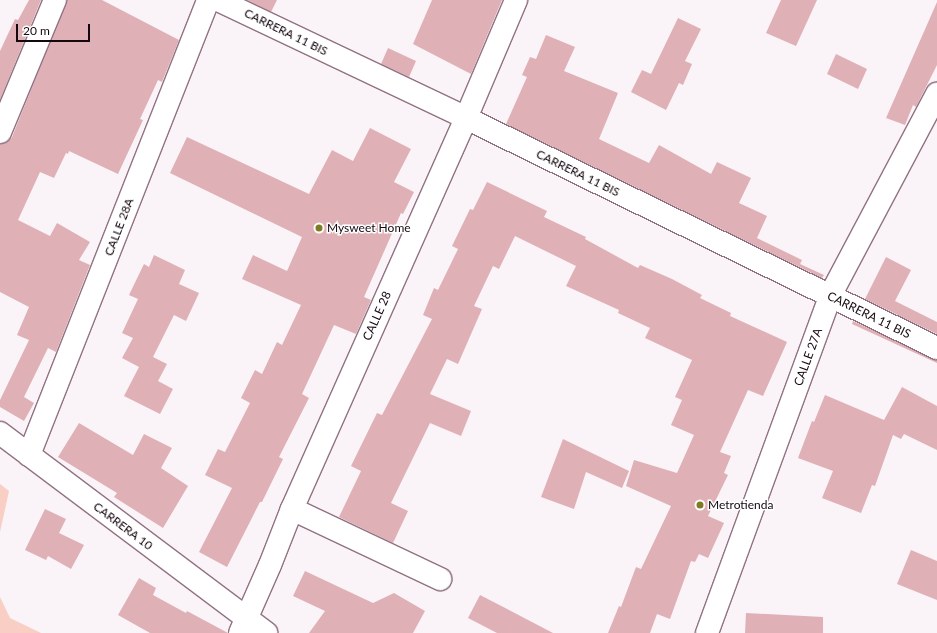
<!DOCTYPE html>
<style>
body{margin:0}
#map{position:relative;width:937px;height:633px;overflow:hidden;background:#faf3f7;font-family:Lato,sans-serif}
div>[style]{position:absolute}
.green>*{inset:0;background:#f8cec5}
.building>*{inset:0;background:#dfb1b7}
.roads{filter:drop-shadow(1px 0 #917283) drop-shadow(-1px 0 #917283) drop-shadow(0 1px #917283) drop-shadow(0 -1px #917283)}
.minor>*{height:22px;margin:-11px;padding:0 11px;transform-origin:11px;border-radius:11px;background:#fff}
.dots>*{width:11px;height:11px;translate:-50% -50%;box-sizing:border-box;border:2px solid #fff;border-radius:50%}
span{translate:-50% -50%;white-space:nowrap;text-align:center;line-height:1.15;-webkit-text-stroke:3px #fff;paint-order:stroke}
.street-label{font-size:12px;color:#14080f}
.poi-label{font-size:12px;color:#14080f}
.left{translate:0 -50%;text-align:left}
.scale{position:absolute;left:16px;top:24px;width:74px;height:18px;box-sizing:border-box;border:2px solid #14080f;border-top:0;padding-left:5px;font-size:12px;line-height:14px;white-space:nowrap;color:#14080f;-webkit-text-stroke:3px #fff;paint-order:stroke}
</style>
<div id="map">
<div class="green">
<div style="clip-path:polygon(0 484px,9px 491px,0 532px)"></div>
<div style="clip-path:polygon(0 597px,10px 618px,41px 633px,0 633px)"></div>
</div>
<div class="building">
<div style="clip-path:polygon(29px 0,41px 0,0 100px,0 51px,15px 19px,18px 20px)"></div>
<div style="clip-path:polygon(67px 0,102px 0,179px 40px,162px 82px,158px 80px,140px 119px,143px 120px,118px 174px,69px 151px,68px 154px,66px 153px,54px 178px,40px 172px,18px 220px,50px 236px,57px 223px,90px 242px,79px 260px,90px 265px,56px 352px,48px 348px,24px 397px,34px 403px,24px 421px,0 407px,0 400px,29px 340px,17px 335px,29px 307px,0 292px,0 144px,7px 142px,12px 137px)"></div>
<div style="clip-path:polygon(247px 0,277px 0,271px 12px)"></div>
<div style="clip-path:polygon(432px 0,502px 0,471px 74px,413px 44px)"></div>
<div style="clip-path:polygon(781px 0,817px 0,796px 46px,766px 33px)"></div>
<div style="clip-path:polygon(937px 2px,937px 65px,916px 107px,913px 105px,905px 125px,886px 118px)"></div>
<div style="clip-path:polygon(678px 18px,701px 29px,685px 61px,692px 64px,683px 85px,679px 83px,666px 110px,631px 92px,642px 70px,651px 74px)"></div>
<div style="clip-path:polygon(546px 35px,575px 47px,564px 71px,618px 93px,599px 139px,649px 163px,659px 145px,711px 174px,717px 162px,751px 178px,739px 203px,767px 216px,757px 238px,802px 260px,800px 264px,824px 275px,822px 278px,506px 124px,527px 77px,522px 75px,530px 57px,536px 59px)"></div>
<div style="clip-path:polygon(388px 48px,416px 61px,409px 77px,381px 64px)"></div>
<div style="clip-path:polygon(836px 54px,867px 69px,858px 89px,827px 74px)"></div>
<div style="clip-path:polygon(370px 128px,411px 149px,394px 182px,414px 192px,403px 214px,401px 213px,364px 297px,371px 300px,356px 334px,334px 325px,302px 394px,309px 398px,279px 457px,283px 459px,262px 502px,260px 502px,227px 567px,199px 552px,232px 488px,205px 475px,218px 449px,225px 452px,250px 403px,241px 398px,255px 370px,262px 374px,277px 342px,282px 345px,301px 305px,242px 279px,253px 255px,287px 271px,302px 237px,170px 173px,187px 137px,309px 194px,332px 150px,353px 161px)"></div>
<div style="clip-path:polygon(487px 182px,547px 211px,544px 217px,586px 237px,585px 239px,638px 268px,640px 265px,672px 279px,702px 295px,700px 298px,731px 313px,730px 316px,787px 342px,763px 396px,748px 390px,720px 452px,731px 456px,724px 473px,728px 475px,708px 516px,724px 523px,708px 558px,699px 554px,695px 562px,691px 561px,670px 619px,657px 614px,650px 633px,608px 633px,619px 606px,621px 607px,636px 567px,641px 569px,671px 506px,626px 486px,634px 460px,677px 473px,694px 435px,671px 425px,682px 400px,675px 397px,692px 360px,645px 338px,650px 328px,618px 313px,619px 310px,566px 286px,576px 266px,515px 236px,499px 269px,493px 266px,474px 306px,482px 309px,458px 364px,447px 359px,430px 394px,471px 411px,461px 436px,430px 423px,391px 503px,408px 511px,393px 543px,339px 517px,361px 471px,351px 466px,377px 413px,382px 415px,432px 319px,423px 315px,434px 288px,438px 290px,458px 249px,452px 246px,470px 209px,473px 210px)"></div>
<div style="clip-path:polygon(154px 255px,185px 270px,179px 284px,199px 293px,186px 321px,174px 315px,153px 357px,167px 364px,158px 381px,173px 389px,160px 414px,124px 396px,139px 367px,122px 358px,133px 338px,122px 333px,138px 299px,129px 295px,144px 264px,149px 267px)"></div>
<div style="clip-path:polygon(886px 257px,911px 270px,895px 301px,937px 322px,937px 334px,865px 299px)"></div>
<div style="clip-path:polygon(853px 321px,937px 360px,937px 363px,852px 324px)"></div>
<div style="clip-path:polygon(902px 387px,937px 406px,937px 450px,904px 434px,901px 439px,893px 435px,875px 486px,872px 485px,861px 513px,822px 498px,833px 471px,798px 458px,812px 421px,814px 422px,825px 395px,884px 420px)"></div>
<div style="clip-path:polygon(79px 423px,133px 455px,144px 434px,172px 448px,161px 468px,188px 486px,163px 528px,114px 497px,117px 493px,58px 457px)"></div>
<div style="clip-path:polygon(563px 439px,629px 471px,622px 488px,586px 472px,574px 509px,541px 497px)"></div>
<div style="clip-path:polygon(45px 509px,66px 519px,59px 533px,84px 545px,71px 569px,48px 556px,46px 560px,25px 550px)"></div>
<div style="clip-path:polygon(911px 550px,937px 561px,937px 600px,897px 584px)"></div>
<div style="clip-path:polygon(305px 571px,373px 603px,394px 593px,425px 611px,413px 633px,309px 633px,325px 611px,293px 596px)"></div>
<div style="clip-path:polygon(139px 578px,156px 588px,153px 595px,186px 613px,187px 611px,228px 633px,150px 633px,118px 615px)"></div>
<div style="clip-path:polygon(480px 595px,553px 633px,497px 633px,468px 618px)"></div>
<div style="clip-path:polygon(746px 613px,823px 617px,823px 633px,745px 633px)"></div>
</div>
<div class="roads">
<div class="minor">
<div style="left:218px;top:0;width:275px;rotate:25.4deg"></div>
<div style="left:466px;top:118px;width:524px;rotate:26.03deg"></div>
<div style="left:0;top:132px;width:143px;rotate:-67.4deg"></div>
<div style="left:0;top:433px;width:333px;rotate:36.9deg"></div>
<div style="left:29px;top:455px;width:489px;rotate:-68.5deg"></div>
<div style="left:292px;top:509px;width:164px;rotate:25.3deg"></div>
<div style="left:240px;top:633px;width:74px;rotate:-66.2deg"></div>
<div style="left:270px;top:565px;width:60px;rotate:-68.6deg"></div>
<div style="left:292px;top:509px;width:428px;rotate:-66deg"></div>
<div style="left:466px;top:118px;width:128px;rotate:-67deg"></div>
<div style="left:707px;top:633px;width:359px;rotate:-69.9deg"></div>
<div style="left:830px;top:296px;width:229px;rotate:-62.1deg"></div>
</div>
</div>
<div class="dots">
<div style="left:319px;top:228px;background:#807b22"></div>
<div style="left:700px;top:505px;background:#807b22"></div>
</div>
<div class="street-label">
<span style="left:286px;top:32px;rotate:26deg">CARRERA 11 BIS</span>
<span style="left:578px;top:173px;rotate:26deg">CARRERA 11 BIS</span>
<span style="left:119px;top:227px;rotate:-69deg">CALLE 28A</span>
<span style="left:869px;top:315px;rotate:26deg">CARRERA 11 BIS</span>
<span style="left:377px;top:316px;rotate:-66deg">CALLE 28</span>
<span style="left:808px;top:357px;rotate:-70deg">CALLE 27A</span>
<span style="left:123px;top:526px;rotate:37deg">CARRERA 10</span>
</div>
<div class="poi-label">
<span class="left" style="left:327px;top:228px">Mysweet Home</span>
<span class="left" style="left:708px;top:505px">Metrotienda</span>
</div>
<div class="scale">20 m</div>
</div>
